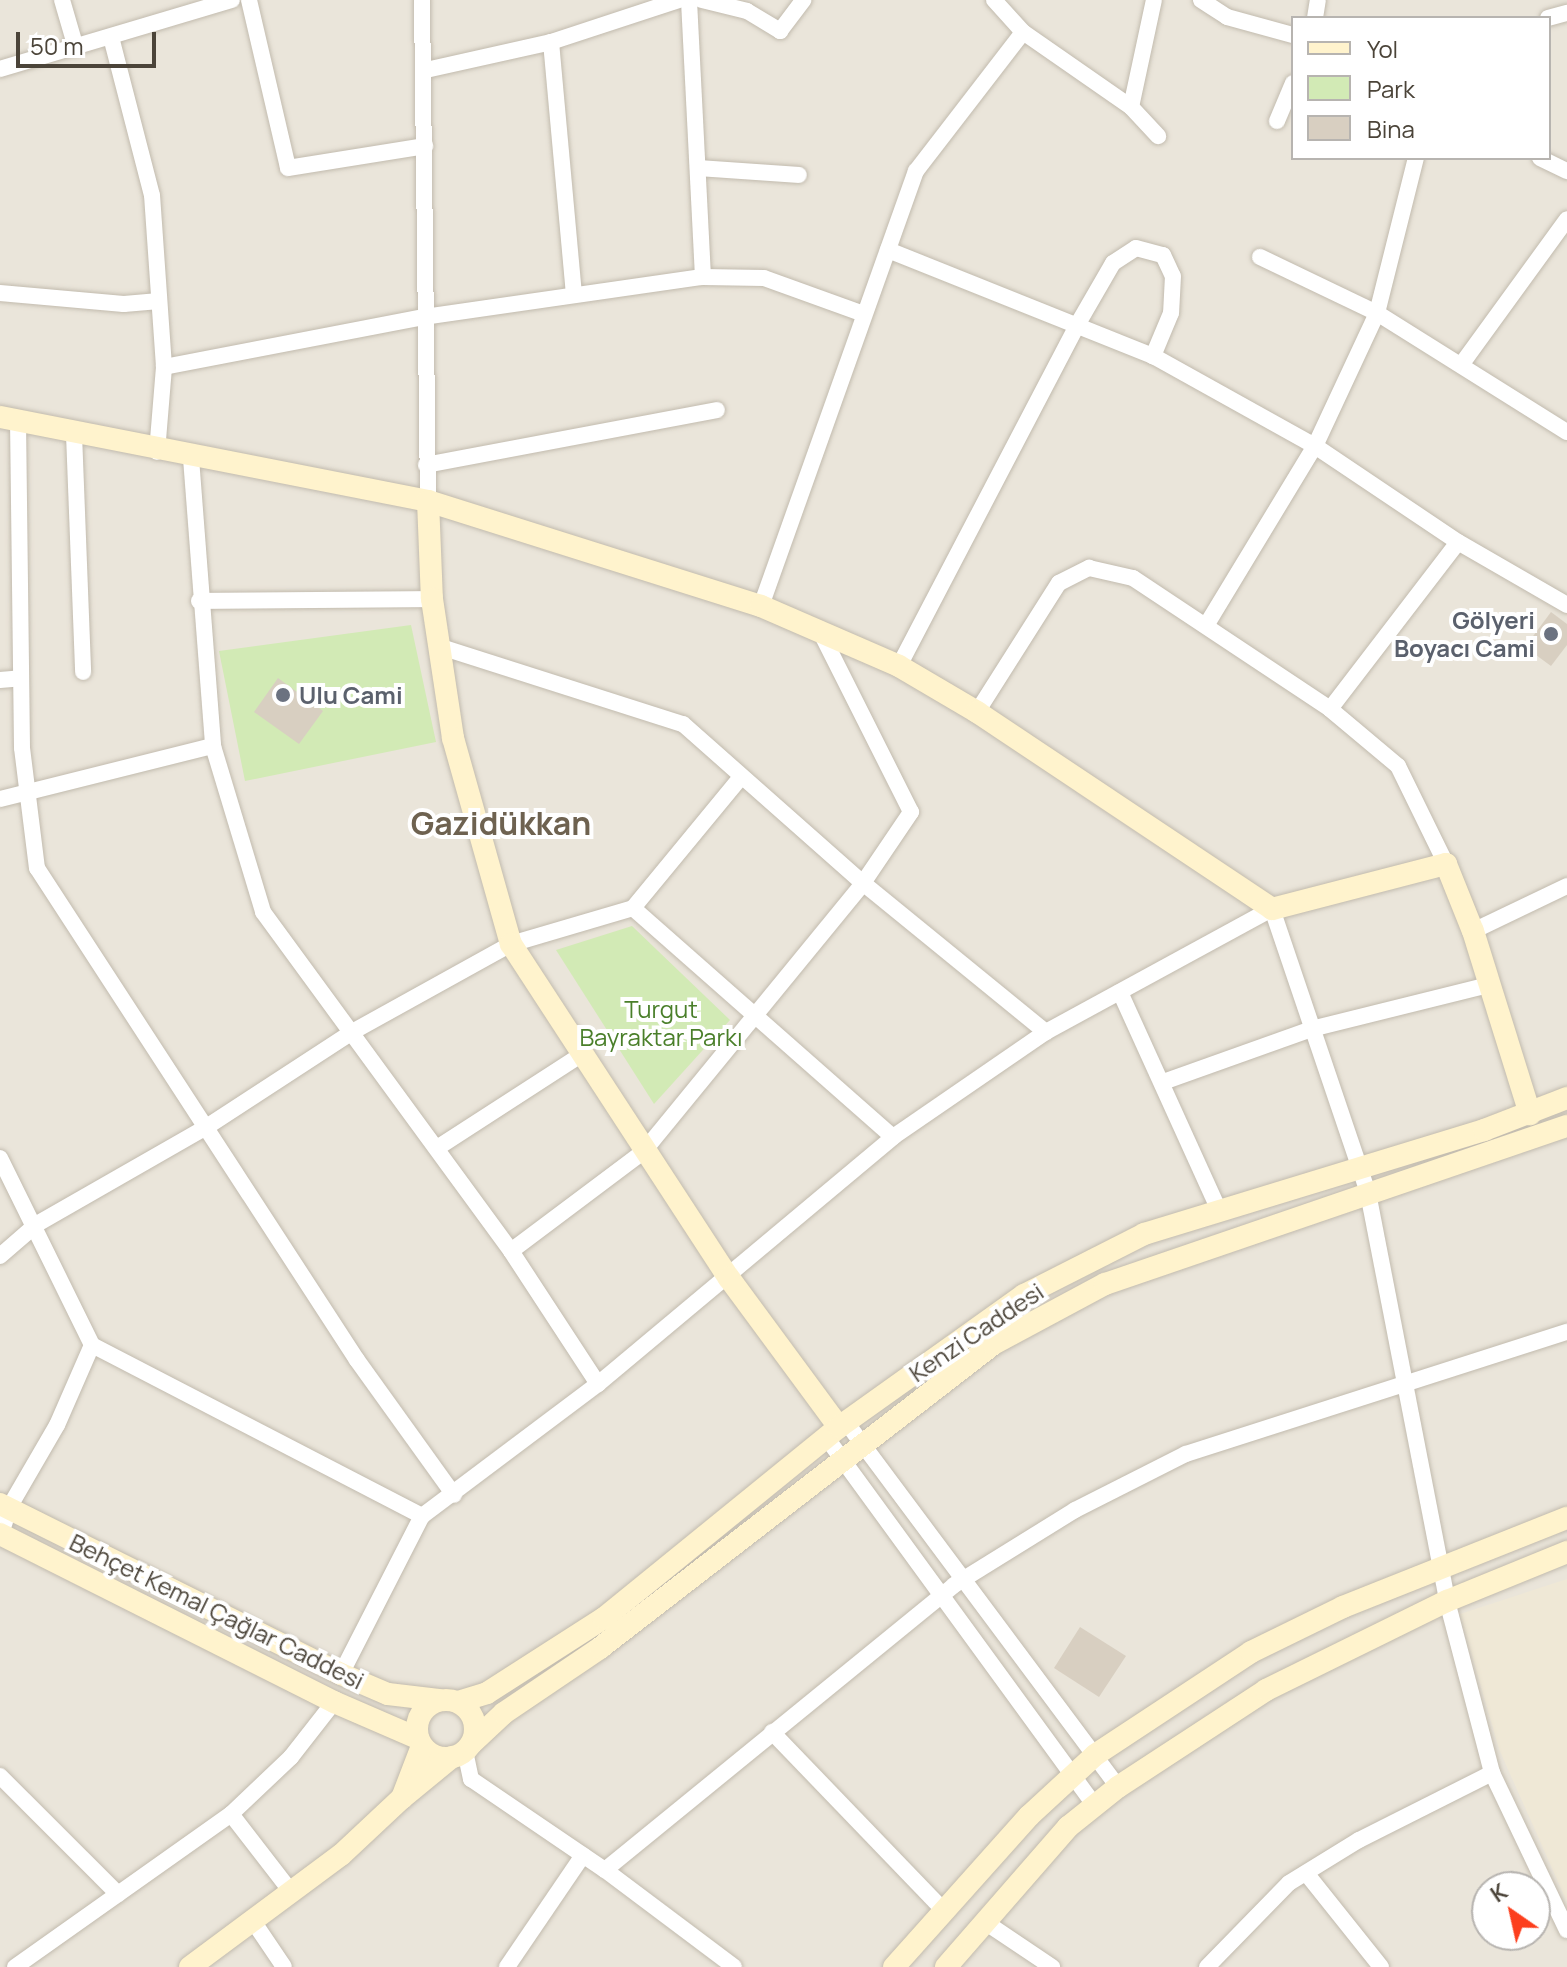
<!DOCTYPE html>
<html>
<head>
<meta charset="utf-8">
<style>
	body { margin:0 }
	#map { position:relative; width:1567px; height:1967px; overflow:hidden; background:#f6f3ec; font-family:Manrope,sans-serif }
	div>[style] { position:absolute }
	.residential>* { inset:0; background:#eae5da }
	.education>* { inset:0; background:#efe8d6 }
	.green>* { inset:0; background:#d2eab5 }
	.building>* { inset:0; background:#d8cfc1 }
	.roads { filter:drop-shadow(0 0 2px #c2bbae) drop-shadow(0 0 2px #c2bbae) }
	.street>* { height:16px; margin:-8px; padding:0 8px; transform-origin:8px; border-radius:8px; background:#fff }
	.secondary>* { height:22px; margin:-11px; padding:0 11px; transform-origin:11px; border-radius:11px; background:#fff3cd }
	.secondary>.ring { margin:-11px; padding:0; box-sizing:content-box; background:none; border:22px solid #fff3cd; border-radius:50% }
	.dots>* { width:22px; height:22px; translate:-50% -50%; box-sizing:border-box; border:4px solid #fff; border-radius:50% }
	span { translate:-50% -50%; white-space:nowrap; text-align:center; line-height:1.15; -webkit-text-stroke:8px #fff; paint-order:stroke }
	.worship-label { font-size:24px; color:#5b616d; font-weight:700 }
	.right { translate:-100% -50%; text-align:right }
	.left { translate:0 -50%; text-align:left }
	.park-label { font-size:24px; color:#4a7f2a }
	.street-label { font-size:24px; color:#4b4439 }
	.district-label { font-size:32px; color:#6e6250; font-weight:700 }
	.legend { position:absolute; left:1291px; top:16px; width:260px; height:144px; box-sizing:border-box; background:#fff; border:2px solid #b7b4b0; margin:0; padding:10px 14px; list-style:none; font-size:24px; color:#4b4439 }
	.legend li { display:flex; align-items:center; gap:16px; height:40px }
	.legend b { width:40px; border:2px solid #b7b4b0 }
	.north { position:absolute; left:1471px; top:1871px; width:80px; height:80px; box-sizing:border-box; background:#fff; border:2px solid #b7b4b0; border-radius:50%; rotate:326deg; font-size:22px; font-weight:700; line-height:32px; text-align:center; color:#4b4439 }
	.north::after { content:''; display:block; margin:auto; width:28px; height:36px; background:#fc3f1d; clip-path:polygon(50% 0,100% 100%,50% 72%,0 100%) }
	.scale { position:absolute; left:16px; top:32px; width:140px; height:36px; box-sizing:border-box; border:4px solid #4b4439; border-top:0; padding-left:10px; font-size:24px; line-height:28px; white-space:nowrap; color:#4b4439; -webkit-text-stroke:6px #fff; paint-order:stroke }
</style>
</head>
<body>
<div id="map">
	<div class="residential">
		<div style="clip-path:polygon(evenodd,0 0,1567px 0,1567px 1967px,0 1967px,0 0,1293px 18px,1549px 18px,1549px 158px,1293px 158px,1293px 18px,0 0,1487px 1887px,1535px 1887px,1535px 1935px,1487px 1935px,1487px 1887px)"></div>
	</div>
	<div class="education">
		<div style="clip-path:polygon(1567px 1579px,1567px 1902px,1499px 1749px,1460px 1614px)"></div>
	</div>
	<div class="green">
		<div style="clip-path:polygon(411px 625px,436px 742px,245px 781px,219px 651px)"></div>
		<div style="clip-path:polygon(632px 926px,730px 1020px,654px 1104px,556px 950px)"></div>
	</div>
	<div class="building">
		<div style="clip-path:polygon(1551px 612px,1567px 624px,1567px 645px,1551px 666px,1525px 647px)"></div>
		<div style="clip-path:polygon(278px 678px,323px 711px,299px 744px,254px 712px)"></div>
		<div style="clip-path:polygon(1080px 1627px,1126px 1656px,1099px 1697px,1054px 1668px)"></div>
	</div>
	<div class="roads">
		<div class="street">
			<div style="left:62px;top:0;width:50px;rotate:73.7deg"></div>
			<div style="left:249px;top:0;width:172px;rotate:76.9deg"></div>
			<div style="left:288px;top:168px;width:139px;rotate:-9.1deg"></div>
			<div style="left:422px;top:0;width:501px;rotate:89.31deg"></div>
			<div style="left:702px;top:0;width:46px;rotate:13.7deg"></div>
			<div style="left:747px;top:11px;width:39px;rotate:31deg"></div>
			<div style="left:780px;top:31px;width:39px;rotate:-53deg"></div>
			<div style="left:994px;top:0;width:43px;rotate:47.8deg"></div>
			<div style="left:1023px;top:32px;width:131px;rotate:34.8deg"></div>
			<div style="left:1131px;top:107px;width:40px;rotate:47deg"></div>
			<div style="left:1201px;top:0;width:31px;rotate:33deg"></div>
			<div style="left:1227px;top:17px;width:68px;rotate:15.3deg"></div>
			<div style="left:1315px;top:18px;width:18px;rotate:-81deg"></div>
			<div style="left:1548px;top:18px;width:20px;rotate:-15deg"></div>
			<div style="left:111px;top:37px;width:163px;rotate:75.5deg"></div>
			<div style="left:152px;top:195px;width:172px;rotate:86deg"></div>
			<div style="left:164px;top:367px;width:85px;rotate:94.7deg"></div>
			<div style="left:551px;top:42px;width:253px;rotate:84.8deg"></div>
			<div style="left:0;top:69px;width:242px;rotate:-16.6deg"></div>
			<div style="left:426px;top:70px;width:128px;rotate:-12.6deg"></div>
			<div style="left:551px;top:42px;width:135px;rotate:-18.2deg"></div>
			<div style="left:1131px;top:107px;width:109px;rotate:-77.9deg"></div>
			<div style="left:1277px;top:121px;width:41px;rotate:-67.2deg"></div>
			<div style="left:1540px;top:158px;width:30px;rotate:26deg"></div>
			<div style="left:699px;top:168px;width:100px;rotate:4deg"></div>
			<div style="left:888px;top:250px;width:285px;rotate:21.8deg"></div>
			<div style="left:1153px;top:356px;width:185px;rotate:29.1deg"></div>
			<div style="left:1315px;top:446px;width:172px;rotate:33.9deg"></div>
			<div style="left:1458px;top:542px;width:126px;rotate:30deg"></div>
			<div style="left:1260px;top:257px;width:130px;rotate:25.6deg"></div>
			<div style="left:1377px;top:313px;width:224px;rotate:32.1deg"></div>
			<div style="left:703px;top:277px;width:61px;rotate:0.9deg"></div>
			<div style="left:764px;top:278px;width:106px;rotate:19.8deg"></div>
			<div style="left:0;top:293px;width:124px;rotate:5.1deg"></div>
			<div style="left:124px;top:304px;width:35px;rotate:-5deg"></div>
			<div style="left:1461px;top:365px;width:180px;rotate:-54deg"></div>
			<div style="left:164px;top:367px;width:265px;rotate:-10.9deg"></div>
			<div style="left:424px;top:317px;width:282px;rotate:-8.2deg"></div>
			<div style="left:703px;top:277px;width:277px;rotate:-92.9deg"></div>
			<div style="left:18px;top:420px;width:328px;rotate:89.3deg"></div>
			<div style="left:22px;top:748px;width:121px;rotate:82.9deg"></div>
			<div style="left:37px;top:868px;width:587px;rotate:56.96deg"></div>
			<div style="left:357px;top:1360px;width:166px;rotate:54.3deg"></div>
			<div style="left:74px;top:434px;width:238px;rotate:87.8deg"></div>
			<div style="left:191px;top:458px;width:289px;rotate:85.6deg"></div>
			<div style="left:213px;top:746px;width:173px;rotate:73.2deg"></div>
			<div style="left:263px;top:912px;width:420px;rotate:53.8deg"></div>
			<div style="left:511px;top:1251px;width:159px;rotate:56.8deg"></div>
			<div style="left:426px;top:465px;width:296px;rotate:-10.7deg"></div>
			<div style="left:199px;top:601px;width:233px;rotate:-0.5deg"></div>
			<div style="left:761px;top:606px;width:462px;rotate:-70.4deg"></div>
			<div style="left:916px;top:171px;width:175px;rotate:-52.4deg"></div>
			<div style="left:1207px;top:624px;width:208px;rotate:-58.8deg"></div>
			<div style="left:1315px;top:446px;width:147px;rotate:-65deg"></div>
			<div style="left:1377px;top:313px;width:160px;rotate:-75.9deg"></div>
			<div style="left:438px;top:646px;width:257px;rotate:17.7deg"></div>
			<div style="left:683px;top:724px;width:240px;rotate:41.5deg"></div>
			<div style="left:863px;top:883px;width:236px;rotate:39.2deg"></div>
			<div style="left:899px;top:666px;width:382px;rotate:-62.4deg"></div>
			<div style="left:1076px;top:327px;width:74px;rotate:-60deg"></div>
			<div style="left:1113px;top:263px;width:27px;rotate:-33deg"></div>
			<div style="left:1136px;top:248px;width:28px;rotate:15deg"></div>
			<div style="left:1163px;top:255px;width:23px;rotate:65deg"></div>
			<div style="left:1173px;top:276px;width:37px;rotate:93deg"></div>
			<div style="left:1171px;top:313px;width:47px;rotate:112.7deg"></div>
			<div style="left:0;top:680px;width:21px;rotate:-5deg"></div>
			<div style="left:1330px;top:709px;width:210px;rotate:-52.5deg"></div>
			<div style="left:977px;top:712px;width:153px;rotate:-57.6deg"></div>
			<div style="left:1059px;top:583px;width:34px;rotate:-27deg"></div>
			<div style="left:1089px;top:568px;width:45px;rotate:12.8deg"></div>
			<div style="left:1133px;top:578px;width:237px;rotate:33.6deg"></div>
			<div style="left:1330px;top:709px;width:89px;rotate:40deg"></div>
			<div style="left:1398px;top:766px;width:109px;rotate:63.9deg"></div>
			<div style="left:0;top:799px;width:219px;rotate:-14deg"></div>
			<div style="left:633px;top:908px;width:168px;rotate:-50.5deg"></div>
			<div style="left:1473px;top:931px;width:104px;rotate:-25.6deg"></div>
			<div style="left:1120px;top:992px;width:239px;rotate:65.6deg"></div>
			<div style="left:1163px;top:1082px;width:161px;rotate:-19.6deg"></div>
			<div style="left:1315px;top:1028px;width:179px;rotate:-13.9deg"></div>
			<div style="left:437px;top:1148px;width:171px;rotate:-32.9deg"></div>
			<div style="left:0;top:1158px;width:208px;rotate:63.8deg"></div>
			<div style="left:92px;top:1345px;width:87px;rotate:113.6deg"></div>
			<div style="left:57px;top:1425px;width:94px;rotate:120.1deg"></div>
			<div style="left:10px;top:1506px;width:32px;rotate:108deg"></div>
			<div style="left:511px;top:1251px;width:166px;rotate:-36.9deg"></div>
			<div style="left:644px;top:1151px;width:346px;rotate:-50.7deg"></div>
			<div style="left:863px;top:883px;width:86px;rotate:-55.9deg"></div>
			<div style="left:911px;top:812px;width:200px;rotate:-116.7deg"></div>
			<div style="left:0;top:1256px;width:49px;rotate:-40.9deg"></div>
			<div style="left:37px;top:1224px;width:197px;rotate:-29.8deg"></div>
			<div style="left:208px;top:1126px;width:174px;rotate:-33.1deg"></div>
			<div style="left:354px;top:1031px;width:179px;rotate:-29deg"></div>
			<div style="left:511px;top:944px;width:127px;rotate:-16.4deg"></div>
			<div style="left:633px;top:908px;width:346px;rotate:41.4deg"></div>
			<div style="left:92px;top:1345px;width:372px;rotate:27.4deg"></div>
			<div style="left:846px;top:1422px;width:455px;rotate:53.3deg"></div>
			<div style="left:826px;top:1437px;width:457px;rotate:53.9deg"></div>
			<div style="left:341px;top:1674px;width:178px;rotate:-62.9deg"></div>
			<div style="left:422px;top:1516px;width:220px;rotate:-36.9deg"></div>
			<div style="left:598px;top:1384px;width:385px;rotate:-39.9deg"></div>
			<div style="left:893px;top:1137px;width:186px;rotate:-34.5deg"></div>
			<div style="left:1046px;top:1032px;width:257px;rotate:-28.6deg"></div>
			<div style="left:1272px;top:909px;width:300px;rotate:71.3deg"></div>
			<div style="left:1368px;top:1193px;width:416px;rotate:79deg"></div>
			<div style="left:1447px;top:1601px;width:178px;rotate:75.3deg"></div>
			<div style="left:1492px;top:1773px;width:174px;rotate:64.5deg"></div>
			<div style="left:772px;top:1732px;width:247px;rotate:46.1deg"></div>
			<div style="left:465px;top:1751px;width:29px;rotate:78deg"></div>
			<div style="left:471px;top:1779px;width:162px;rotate:34.2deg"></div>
			<div style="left:605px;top:1870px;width:161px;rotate:36.9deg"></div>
			<div style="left:0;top:1776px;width:167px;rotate:45deg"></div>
			<div style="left:231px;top:1814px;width:100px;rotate:52.3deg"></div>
			<div style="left:605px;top:1870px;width:451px;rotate:-39.2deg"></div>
			<div style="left:954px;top:1585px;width:142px;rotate:-31.8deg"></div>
			<div style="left:1075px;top:1510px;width:124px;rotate:-26.8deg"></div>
			<div style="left:1186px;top:1454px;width:400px;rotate:-17.8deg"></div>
			<div style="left:1306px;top:1873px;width:120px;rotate:51.4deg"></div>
			<div style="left:253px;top:1921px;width:55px;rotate:56deg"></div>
			<div style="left:985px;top:1922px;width:81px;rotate:33.9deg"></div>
			<div style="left:15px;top:1967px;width:265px;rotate:-35.3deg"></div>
			<div style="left:231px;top:1814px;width:83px;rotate:-43.5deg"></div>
			<div style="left:291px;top:1757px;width:70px;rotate:-52deg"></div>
			<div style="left:507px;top:1967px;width:135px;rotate:-55.8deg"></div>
			<div style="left:1207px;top:1967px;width:117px;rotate:-45.7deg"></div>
			<div style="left:1289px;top:1883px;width:82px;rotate:-31.6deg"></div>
			<div style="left:1359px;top:1840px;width:149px;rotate:-26.7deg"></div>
		</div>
		<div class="secondary">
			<div style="left:0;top:417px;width:436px;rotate:11.1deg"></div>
			<div style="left:428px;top:501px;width:349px;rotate:17.5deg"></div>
			<div style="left:761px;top:606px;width:150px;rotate:23.5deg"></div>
			<div style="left:899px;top:666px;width:91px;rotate:30.5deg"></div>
			<div style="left:977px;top:712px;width:355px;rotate:33.7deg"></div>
			<div style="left:1272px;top:909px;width:180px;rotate:-14.5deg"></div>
			<div style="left:1446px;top:864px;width:72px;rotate:68.1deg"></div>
			<div style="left:1473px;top:931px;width:192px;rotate:72.7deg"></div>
			<div style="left:428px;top:501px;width:98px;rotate:87.7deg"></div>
			<div style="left:432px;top:599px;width:141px;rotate:81.4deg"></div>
			<div style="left:453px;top:738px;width:214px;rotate:74.3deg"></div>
			<div style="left:511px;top:944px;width:399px;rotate:56.9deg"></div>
			<div style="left:729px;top:1278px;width:185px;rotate:53.6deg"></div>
			<div style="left:0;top:1504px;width:381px;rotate:26.5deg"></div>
			<div style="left:341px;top:1674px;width:51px;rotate:23.1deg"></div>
			<div style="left:388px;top:1694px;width:51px;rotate:6.7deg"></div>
			<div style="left:0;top:1534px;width:374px;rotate:26.7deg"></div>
			<div style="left:334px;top:1702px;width:90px;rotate:23.4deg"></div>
			<div class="ring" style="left:417px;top:1700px;width:36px;height:36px"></div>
			<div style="left:458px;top:1702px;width:30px;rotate:-17deg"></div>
			<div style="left:487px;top:1693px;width:139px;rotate:-32.7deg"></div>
			<div style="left:604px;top:1618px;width:303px;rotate:-39.1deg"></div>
			<div style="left:839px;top:1427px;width:227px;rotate:-35.5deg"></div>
			<div style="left:1024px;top:1295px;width:135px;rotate:-26.9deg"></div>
			<div style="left:1144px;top:1234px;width:356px;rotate:-17deg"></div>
			<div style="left:1484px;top:1130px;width:89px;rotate:-21.1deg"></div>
			<div style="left:472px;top:1743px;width:44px;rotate:-43.2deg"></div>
			<div style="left:504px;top:1713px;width:116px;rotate:-34.1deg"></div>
			<div style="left:600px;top:1648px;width:497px;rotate:-37.7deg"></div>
			<div style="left:993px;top:1344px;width:127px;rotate:-28.2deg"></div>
			<div style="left:1105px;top:1284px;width:488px;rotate:-18.9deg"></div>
			<div style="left:422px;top:1746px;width:56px;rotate:111deg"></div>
			<div style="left:402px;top:1798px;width:65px;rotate:-39.4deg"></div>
			<div style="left:190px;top:1967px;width:188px;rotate:-36.6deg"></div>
			<div style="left:341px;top:1855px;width:83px;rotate:-43.1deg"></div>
			<div style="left:894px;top:1967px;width:203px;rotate:-48.2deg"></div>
			<div style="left:1029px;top:1816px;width:90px;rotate:-42.7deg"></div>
			<div style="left:1095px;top:1755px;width:187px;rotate:-33.4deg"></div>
			<div style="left:1251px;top:1652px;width:102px;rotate:-26.1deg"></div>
			<div style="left:1343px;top:1607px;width:241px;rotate:-21.7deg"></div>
			<div style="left:946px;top:1967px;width:186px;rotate:-48.9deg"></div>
			<div style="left:1068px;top:1827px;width:64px;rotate:-38.7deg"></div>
			<div style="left:1118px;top:1787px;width:177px;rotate:-33.2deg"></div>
			<div style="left:1266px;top:1690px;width:202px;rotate:-26.2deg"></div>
			<div style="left:1447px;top:1601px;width:130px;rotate:-22.2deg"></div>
		</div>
	</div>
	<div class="dots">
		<div style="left:1551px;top:634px;background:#6b7280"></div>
		<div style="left:283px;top:695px;background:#6b7280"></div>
	</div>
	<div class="worship-label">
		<span class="right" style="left:1535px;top:634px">Gölyeri<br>Boyacı Cami</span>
		<span class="left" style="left:299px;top:695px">Ulu Cami</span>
	</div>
	<div class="park-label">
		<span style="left:661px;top:1023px">Turgut<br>Bayraktar Parkı</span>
	</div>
	<div class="street-label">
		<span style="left:976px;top:1332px;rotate:-34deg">Kenzi Caddesi</span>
		<span style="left:217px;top:1611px;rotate:26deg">Behçet Kemal Çağlar Caddesi</span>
	</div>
	<div class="district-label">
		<span style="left:501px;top:823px">Gazidükkan</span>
	</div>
	<ul class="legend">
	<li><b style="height:10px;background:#fff3cd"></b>Yol</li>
	<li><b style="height:22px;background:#d2eab5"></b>Park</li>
	<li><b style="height:22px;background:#d8cfc1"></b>Bina</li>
	</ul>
	<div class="north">K</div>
	<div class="scale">50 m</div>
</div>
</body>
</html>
